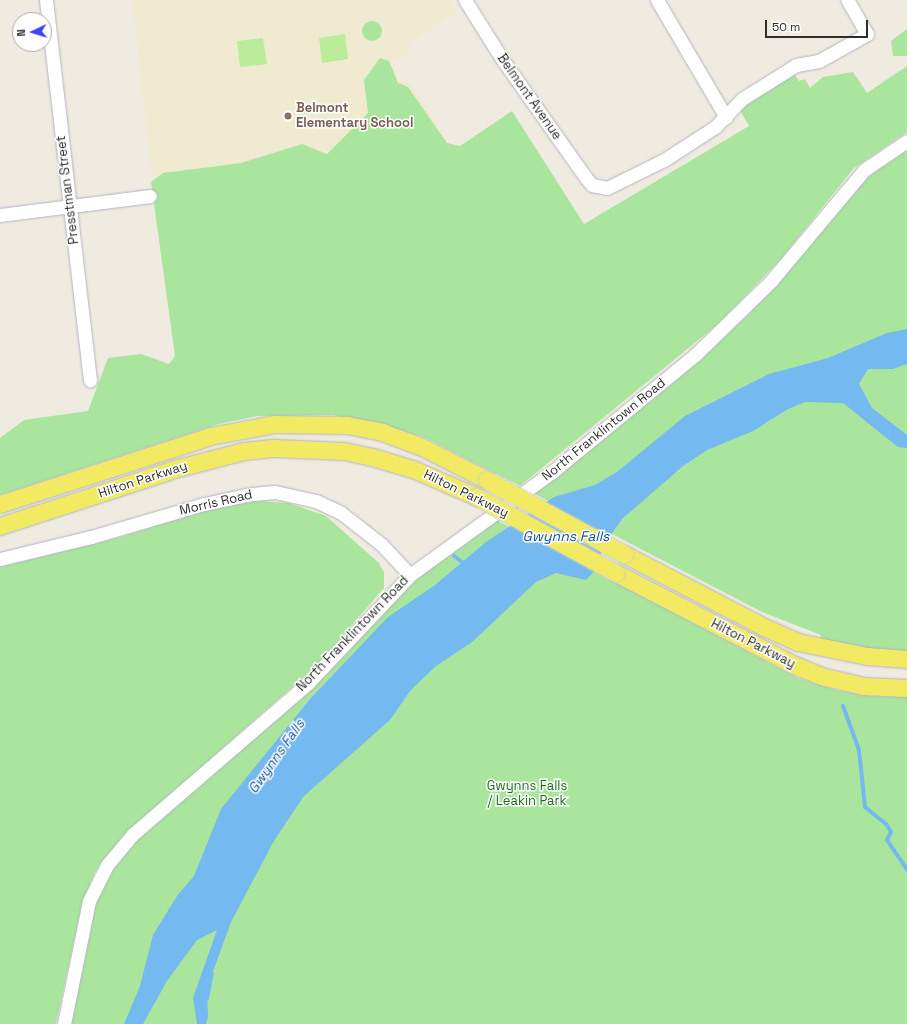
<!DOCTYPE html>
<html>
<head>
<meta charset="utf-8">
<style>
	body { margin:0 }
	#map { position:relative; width:907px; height:1024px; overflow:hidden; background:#efebe0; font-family:"Space Grotesk",sans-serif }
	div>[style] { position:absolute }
	.education>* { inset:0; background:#f0ebd0 }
	.green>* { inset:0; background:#a9e59d }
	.round { border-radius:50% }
	.pitch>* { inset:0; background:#baec99 }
	.water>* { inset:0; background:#74b9f0 }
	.stream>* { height:4px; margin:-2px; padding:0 2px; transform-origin:2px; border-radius:2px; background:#74b9f0 }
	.roads { filter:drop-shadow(0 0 1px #b4b4c1) drop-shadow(0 0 1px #b4b4c1) }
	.minor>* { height:13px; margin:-6.5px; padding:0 6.5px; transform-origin:6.5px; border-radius:6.5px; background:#fff }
	.major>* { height:17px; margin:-8.5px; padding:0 8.5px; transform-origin:8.5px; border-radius:8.5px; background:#f2ea62 }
	.bridges { filter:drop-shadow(0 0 1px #cdcdcd) drop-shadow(0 0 1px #cdcdcd) }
	.major-bridge>* { height:17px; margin:-8.5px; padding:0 8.5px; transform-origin:8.5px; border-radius:8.5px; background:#f2ea62 }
	.dots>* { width:11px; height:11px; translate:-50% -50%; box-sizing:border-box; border:2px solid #fff; border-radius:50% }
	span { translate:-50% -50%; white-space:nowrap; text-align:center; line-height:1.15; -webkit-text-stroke:3px #fff; paint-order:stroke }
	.street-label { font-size:13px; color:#2e2e2e }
	.education-label { font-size:13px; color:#785e54; font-weight:700 }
	.left { translate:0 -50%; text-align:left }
	.park-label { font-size:13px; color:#1d6d1b }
	.water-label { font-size:14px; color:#0d54a2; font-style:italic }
	.north { position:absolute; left:12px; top:12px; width:40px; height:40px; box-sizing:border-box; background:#fff; border:1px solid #ababab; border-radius:50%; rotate:266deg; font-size:11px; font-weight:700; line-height:16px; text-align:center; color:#2e2e2e }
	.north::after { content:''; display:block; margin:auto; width:14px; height:18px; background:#4142fb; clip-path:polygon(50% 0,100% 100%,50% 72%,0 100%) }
	.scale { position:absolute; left:765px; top:20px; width:103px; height:18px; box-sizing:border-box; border:2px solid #2e2e2e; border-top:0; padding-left:5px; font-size:12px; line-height:14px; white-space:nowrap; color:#2e2e2e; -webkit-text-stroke:3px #fff; paint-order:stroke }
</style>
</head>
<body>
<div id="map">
	<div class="education">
		<div style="clip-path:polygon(132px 0,449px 0,456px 11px,411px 41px,405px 59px,392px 59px,398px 79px,409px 82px,454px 149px,247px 173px,152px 177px)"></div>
	</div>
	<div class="green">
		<div class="round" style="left:362px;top:21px;width:20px;height:20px"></div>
		<div style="clip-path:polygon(907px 29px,907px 56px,893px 56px,891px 41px)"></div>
		<div style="clip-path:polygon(380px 58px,389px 61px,398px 83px,408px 87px,447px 143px,460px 146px,512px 111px,584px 224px,749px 126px,735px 102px,791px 69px,799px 81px,805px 79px,810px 88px,823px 77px,853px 72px,867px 93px,907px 66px,907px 132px,854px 168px,781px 259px,719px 323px,520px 486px,428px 439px,398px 429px,333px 415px,257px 416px,219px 424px,0 495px,0 438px,24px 420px,88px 411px,108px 358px,141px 354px,169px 364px,175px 356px,151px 182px,163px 173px,241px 163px,302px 144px,327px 154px,368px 113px,364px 80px)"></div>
		<div style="clip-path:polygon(907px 150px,907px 652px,862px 649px,819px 641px,821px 635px,762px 612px,533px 493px,683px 375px,749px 314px,866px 178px)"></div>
		<div style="clip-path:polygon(259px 501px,289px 503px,326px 516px,379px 563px,384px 572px,384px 588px,316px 666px,124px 835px,95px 872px,82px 904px,56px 1024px,0 1024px,0 567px,117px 538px,220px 506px)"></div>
		<div style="clip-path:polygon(496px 520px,798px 678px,836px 690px,869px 696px,907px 697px,907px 1024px,67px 1024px,90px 912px,106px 876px,136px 837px,293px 703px,419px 577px)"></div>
	</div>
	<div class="pitch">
		<div style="clip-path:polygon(345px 34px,348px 59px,322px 63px,319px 38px)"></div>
		<div style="clip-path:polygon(263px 38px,267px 64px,240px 67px,237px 41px)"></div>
	</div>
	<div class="water">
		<div style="clip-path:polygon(907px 329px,907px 364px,893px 369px,868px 369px,859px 384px,872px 408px,907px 435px,907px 448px,898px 447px,843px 403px,805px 402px,788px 409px,753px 431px,707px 450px,683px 466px,622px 519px,604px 545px,595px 570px,586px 580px,556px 573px,536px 582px,472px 642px,436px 666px,410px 691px,390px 720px,304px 796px,275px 839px,231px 922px,207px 988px,208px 1017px,206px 1024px,197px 1024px,193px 998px,217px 930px,197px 940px,167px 981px,143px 1024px,124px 1024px,140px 986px,153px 935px,177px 896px,194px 876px,221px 809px,310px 699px,388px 617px,435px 585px,486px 542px,554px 497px,595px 485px,617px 472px,685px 416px,769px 374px,828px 358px,887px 333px)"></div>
	</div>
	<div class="stream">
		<div style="left:454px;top:556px;width:15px;rotate:37deg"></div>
		<div style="left:843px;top:706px;width:47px;rotate:70deg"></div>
		<div style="left:859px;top:750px;width:57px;rotate:84deg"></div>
		<div style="left:865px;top:807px;width:27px;rotate:39deg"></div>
		<div style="left:886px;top:824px;width:9px;rotate:58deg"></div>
		<div style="left:891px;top:832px;width:9px;rotate:117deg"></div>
		<div style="left:887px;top:840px;width:36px;rotate:56deg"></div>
		<div style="left:207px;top:998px;width:25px;rotate:-79deg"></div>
	</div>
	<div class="roads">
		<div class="minor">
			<div style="left:46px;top:0;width:383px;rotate:83.4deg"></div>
			<div style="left:465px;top:0;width:70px;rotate:57.9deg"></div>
			<div style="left:502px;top:59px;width:146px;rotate:54.8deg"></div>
			<div style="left:586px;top:178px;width:9px;rotate:49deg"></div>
			<div style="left:592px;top:185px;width:15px;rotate:11deg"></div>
			<div style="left:607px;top:188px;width:64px;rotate:-26.2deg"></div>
			<div style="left:664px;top:160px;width:61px;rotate:-32.9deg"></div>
			<div style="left:715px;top:127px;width:39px;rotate:-46deg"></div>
			<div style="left:742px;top:99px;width:64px;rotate:-32.2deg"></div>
			<div style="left:796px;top:65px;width:23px;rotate:-10deg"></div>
			<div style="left:819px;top:61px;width:55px;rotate:-29.4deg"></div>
			<div style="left:867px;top:34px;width:39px;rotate:-120deg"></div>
			<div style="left:657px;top:0;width:136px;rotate:59.5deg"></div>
			<div style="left:0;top:215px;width:151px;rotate:-7.2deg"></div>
			<div style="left:0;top:559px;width:94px;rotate:-13.6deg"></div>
			<div style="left:91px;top:537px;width:118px;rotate:-16.3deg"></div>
			<div style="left:204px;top:504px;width:49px;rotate:-11.8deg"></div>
			<div style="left:252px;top:494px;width:23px;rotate:-5deg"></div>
			<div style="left:275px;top:492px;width:42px;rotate:12.4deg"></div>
			<div style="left:316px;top:501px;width:26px;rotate:25deg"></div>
			<div style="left:340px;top:512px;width:52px;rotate:38deg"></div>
			<div style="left:381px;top:544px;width:42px;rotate:46.9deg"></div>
			<div style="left:64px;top:1024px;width:126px;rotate:-78.5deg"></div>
			<div style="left:89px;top:901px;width:40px;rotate:-63.4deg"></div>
			<div style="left:107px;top:865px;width:39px;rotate:-50deg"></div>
			<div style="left:132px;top:835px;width:233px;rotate:-40.8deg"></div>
			<div style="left:308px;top:683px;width:149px;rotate:-46.6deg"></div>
			<div style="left:410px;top:575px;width:175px;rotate:-36deg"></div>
			<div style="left:552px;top:472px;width:186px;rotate:-39.3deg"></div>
			<div style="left:696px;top:354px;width:105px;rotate:-44.2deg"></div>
			<div style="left:771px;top:281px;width:145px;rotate:-50deg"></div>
			<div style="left:864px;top:170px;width:52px;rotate:-34deg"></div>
		</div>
		<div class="major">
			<div style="left:0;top:504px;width:221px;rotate:-17.9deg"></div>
			<div style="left:210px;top:436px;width:65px;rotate:-10.6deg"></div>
			<div style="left:274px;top:424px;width:73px;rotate:0.8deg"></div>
			<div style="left:347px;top:425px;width:36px;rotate:11deg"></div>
			<div style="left:382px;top:432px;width:43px;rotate:20.6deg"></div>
			<div style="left:422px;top:447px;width:73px;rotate:26.9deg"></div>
			<div style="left:0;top:526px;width:183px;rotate:-18.1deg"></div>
			<div style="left:174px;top:469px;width:72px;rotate:-14.4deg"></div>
			<div style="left:244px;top:451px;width:31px;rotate:-6deg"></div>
			<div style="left:275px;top:448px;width:69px;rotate:2.5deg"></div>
			<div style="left:344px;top:451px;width:33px;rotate:12deg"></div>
			<div style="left:376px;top:458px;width:39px;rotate:17deg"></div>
			<div style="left:413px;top:469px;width:70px;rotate:23.6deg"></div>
			<div style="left:624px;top:554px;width:158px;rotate:27.5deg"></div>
			<div style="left:764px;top:627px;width:37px;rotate:24deg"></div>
			<div style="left:798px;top:642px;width:70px;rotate:11.5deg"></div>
			<div style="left:867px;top:656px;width:40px;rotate:4.3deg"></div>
			<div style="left:616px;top:573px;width:198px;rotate:27.3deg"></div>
			<div style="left:792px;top:664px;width:35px;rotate:22deg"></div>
			<div style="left:825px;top:677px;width:40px;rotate:13deg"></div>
			<div style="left:864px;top:686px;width:43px;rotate:2.7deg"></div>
		</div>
	</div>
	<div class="bridges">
		<div class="major-bridge">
			<div style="left:487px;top:480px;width:156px;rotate:28.4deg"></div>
			<div style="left:477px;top:497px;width:158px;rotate:28.7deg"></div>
		</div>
	</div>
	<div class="dots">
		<div style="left:288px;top:116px;background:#8d6e63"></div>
	</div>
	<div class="street-label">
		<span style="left:529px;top:97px;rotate:55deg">Belmont Avenue</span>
		<span style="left:68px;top:190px;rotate:-97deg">Presstman Street</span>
		<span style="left:604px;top:430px;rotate:-39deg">North Franklintown Road</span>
		<span style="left:143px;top:480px;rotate:-18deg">Hilton Parkway</span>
		<span style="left:466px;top:494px;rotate:26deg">Hilton Parkway</span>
		<span style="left:216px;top:503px;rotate:-13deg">Morris Road</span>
		<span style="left:353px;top:634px;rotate:-46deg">North Franklintown Road</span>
		<span style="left:753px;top:644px;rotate:27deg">Hilton Parkway</span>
	</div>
	<div class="education-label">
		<span class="left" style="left:296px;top:116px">Belmont<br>Elementary School</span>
	</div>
	<div class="park-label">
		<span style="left:527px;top:794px">Gwynns Falls<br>/ Leakin Park</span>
	</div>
	<div class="water-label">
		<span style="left:566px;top:536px">Gwynns Falls</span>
		<span style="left:276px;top:756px;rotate:-55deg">Gwynns Falls</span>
	</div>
	<div class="north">N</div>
	<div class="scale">50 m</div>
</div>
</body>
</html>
